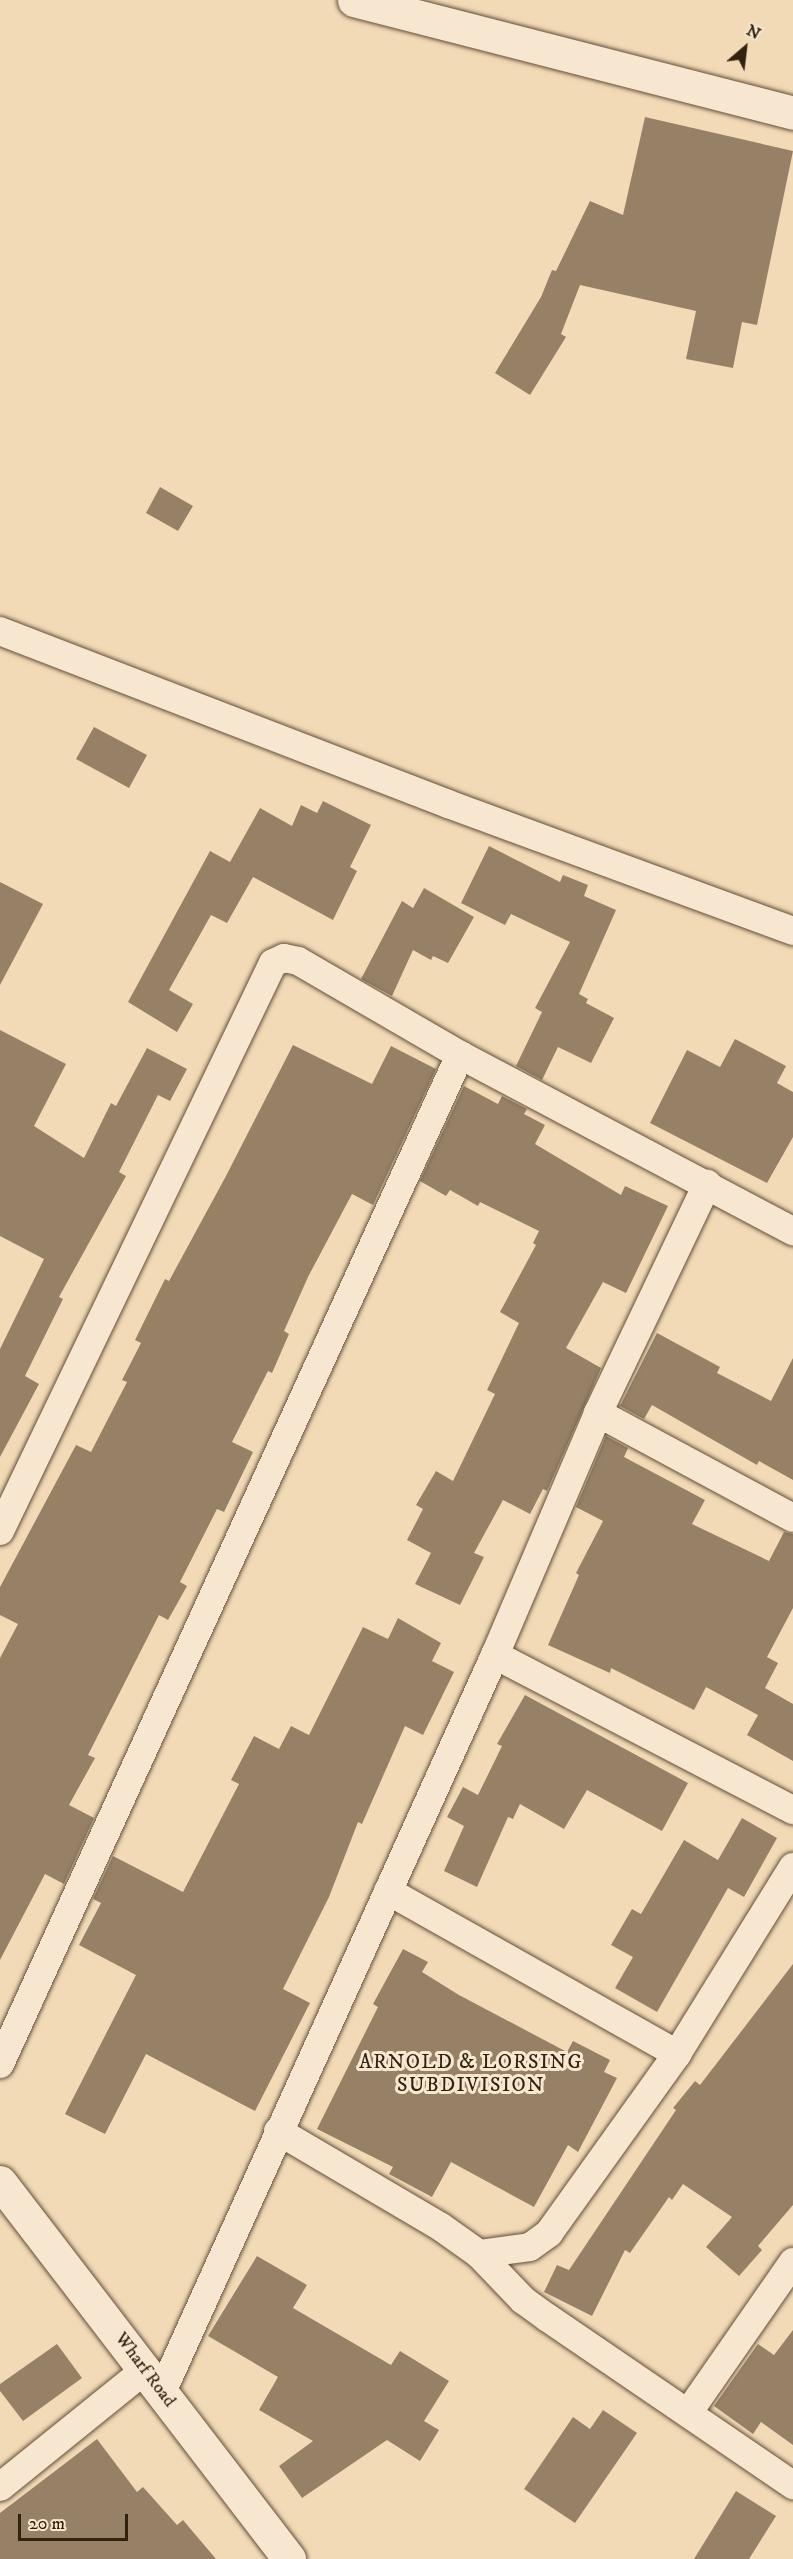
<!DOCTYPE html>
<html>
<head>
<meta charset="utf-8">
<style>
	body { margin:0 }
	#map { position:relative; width:793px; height:2559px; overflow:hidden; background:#f3dab7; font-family:"IM FELL DW Pica",serif }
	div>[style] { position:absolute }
	.building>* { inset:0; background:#978166 }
	.roads { filter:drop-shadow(0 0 2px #634f39) drop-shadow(0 0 2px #634f39) }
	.minor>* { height:28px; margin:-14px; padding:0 14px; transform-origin:14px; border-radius:14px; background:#f7e7d0 }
	.tertiary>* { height:33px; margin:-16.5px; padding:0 16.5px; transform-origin:16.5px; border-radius:16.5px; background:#f7e7d0 }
	.secondary>* { height:33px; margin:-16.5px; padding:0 16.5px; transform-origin:16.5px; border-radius:16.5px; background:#f7e7d0 }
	span { translate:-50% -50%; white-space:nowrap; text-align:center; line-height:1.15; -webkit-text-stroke:6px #f7e7d0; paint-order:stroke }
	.street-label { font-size:18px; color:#33210f }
	.neighbourhood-label { font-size:20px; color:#33210f; letter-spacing:1.5px }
	.north { position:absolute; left:715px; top:18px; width:60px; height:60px; -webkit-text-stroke:4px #f7e7d0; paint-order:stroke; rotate:28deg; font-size:16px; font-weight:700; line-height:24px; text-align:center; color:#33210f }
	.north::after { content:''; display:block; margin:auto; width:21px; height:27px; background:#33210f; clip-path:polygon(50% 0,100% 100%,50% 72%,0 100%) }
	.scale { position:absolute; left:18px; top:2514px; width:110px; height:27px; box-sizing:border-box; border:3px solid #33210f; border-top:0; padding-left:8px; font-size:18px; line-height:21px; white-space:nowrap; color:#33210f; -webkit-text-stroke:4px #f7e7d0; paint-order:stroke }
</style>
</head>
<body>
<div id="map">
	<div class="building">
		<div style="clip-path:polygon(645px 117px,793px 151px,757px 325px,742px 322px,733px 368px,686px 359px,696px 311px,580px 285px,561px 334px,566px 337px,530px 395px,495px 373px,541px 297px,552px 270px,556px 271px,590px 201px,623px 215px)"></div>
		<div style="clip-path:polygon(160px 487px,193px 506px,178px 531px,146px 513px)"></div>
		<div style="clip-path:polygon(94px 727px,147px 755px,129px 788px,76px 759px)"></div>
		<div style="clip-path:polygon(323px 801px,371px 825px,350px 867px,357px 871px,333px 920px,253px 877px,227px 923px,211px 915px,169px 990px,193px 1004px,177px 1032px,128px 1002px,210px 851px,230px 862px,260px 808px,292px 826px,301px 805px,317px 813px)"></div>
		<div style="clip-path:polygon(489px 846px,560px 882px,563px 875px,588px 885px,584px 896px,616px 910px,579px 994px,588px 999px,586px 1003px,614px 1018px,591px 1063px,558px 1047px,542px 1080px,516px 1066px,542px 1012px,535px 1008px,570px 942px,511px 914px,505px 925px,461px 903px)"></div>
		<div style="clip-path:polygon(0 882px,43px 904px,0 985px)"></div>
		<div style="clip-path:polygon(424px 888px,474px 917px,448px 963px,433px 956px,431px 960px,413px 950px,392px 996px,361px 979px,402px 901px,413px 908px)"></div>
		<div style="clip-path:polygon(0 1030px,66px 1064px,34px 1126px,84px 1158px,111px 1103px,116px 1106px,147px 1048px,187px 1069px,170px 1101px,158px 1095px,119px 1172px,126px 1176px,59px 1297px,63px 1299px,25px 1376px,39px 1384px,0 1457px,0 1349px,44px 1259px,0 1236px)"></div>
		<div style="clip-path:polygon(735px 1039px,786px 1066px,777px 1083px,793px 1092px,793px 1137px,767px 1183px,650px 1123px,687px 1050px,720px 1067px)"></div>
		<div style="clip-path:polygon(293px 1045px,372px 1084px,391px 1046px,436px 1069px,373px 1205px,352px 1194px,308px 1277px,284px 1331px,289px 1334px,272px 1373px,268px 1371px,232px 1442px,253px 1452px,224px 1512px,217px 1509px,180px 1582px,187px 1586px,168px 1620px,159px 1615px,88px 1755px,95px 1758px,69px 1805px,94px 1818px,64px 1884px,45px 1874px,0 1960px,0 1658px,18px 1624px,0 1615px,0 1587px,76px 1445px,91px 1452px,127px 1382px,122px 1380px,141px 1343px,135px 1340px,165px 1279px,169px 1281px,226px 1176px)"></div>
		<div style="clip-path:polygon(464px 1086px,498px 1104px,502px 1096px,527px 1109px,524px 1114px,545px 1125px,535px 1144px,621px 1195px,625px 1186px,668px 1206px,626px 1293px,603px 1282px,566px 1348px,601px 1368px,547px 1491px,543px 1489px,530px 1514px,503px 1500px,474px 1553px,484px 1557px,460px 1605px,415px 1584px,431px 1553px,407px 1540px,423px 1509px,416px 1505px,436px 1471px,453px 1481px,495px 1394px,487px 1390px,519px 1323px,500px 1312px,536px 1245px,533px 1243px,539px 1231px,480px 1202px,478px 1206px,450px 1190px,446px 1196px,420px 1181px)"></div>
		<div style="clip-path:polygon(657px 1333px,720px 1367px,717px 1373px,771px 1401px,793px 1358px,793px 1480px,759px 1461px,757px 1465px,652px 1405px,644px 1419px,620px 1406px)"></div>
		<div style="clip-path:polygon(606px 1436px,628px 1448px,624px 1457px,705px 1500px,692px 1524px,769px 1561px,784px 1532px,793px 1534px,793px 1608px,767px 1657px,778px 1663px,765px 1688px,793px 1704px,793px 1761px,747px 1735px,758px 1715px,706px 1687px,694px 1710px,611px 1668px,610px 1673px,548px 1645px,579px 1575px,576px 1573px,603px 1521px,576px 1507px)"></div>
		<div style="clip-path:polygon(398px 1618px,441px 1643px,432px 1661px,454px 1672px,423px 1735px,405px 1726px,362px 1824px,358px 1822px,329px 1897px,283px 1989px,310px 2003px,255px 2111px,146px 2054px,105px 2134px,65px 2114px,136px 1975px,79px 1945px,101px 1903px,93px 1899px,113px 1856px,183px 1892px,239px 1784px,231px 1780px,254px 1736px,279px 1749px,291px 1726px,309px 1735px,363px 1627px,388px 1639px)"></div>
		<div style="clip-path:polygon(525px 1695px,688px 1783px,662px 1831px,587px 1790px,564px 1829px,520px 1804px,513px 1819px,508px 1817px,477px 1887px,444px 1871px,464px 1826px,447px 1817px,463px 1787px,478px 1795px,502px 1746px,497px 1744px)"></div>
		<div style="clip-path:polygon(742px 1818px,777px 1838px,744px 1897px,728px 1888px,657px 2012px,615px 1988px,633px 1957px,611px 1945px,632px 1909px,641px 1914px,684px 1840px,718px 1860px)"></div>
		<div style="clip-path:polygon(403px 1949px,428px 1962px,422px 1972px,459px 1995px,567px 2052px,573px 2041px,610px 2060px,604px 2072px,617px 2078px,578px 2152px,568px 2145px,534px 2207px,451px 2162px,432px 2197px,389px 2174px,393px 2167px,317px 2129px,378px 2007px,373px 2004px)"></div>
		<div style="clip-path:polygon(793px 1964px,793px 2205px,758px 2246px,762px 2250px,739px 2276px,706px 2247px,732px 2217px,683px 2184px,672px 2200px,669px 2197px,630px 2253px,625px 2250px,592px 2316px,544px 2292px,557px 2265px,569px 2270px,676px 2110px,673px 2108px,695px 2081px,700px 2085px)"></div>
		<div style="clip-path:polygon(257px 2256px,307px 2285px,293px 2308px,391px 2365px,400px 2351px,449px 2381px,424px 2421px,439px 2430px,420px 2461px,387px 2440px,302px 2498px,279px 2466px,313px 2441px,259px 2410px,278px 2377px,208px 2336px)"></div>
		<div style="clip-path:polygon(793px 2330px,793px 2445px,761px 2422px,753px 2434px,714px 2406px,758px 2344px,774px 2355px)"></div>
		<div style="clip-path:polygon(57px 2344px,82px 2378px,23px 2421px,0 2391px,0 2384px)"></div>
		<div style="clip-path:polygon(603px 2410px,637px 2433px,575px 2523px,524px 2489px,573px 2417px,590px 2429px)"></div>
		<div style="clip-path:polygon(97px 2439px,137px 2492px,143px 2487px,177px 2525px,183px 2520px,216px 2559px,0 2559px,0 2513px)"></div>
		<div style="clip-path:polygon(736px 2491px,776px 2516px,749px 2559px,694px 2559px)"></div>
	</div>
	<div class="roads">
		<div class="minor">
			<div style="left:0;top:631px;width:480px;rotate:21.1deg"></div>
			<div style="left:448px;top:804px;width:368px;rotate:20.2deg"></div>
			<div style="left:460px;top:1055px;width:377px;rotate:27.9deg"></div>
			<div style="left:598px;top:1413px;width:221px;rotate:28.3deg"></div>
			<div style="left:0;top:1531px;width:630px;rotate:-64.33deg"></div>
			<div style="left:273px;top:963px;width:12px;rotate:-24deg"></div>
			<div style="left:284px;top:958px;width:14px;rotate:12deg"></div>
			<div style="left:298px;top:961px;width:187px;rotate:30.1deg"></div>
			<div style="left:460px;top:1055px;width:1109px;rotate:114.51deg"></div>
			<div style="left:495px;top:1655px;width:336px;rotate:27.5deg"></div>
			<div style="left:388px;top:1891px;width:332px;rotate:29.4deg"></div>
			<div style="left:278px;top:2131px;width:189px;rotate:30.5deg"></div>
			<div style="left:441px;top:2227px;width:47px;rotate:35.4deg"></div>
			<div style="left:479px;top:2254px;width:64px;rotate:46.3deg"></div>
			<div style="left:523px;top:2300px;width:31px;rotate:36deg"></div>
			<div style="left:548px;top:2318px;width:297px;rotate:34.3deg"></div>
			<div style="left:479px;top:2254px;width:51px;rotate:-7.8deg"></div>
			<div style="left:530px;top:2247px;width:24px;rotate:-36deg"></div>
			<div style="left:549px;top:2233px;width:220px;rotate:-54.4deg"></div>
			<div style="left:677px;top:2054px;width:220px;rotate:-58.2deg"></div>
			<div style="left:162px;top:2392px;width:809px;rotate:-65.69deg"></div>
			<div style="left:495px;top:1655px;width:263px;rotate:-66.9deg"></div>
			<div style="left:598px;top:1413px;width:254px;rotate:-64.5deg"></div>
			<div style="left:688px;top:2413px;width:184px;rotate:-55.2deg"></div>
			<div style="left:0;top:2487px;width:186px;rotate:-38.9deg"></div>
		</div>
		<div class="tertiary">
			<div style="left:354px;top:0;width:453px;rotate:14.4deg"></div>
		</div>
		<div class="secondary">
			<div style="left:0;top:2182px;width:475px;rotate:52.5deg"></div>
		</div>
	</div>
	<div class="street-label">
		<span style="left:145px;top:2370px;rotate:53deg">Wharf Road</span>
	</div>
	<div class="neighbourhood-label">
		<span style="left:471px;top:2074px">ARNOLD &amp; LORSING<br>SUBDIVISION</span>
	</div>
	<div class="north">N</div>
	<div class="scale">20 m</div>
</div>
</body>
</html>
